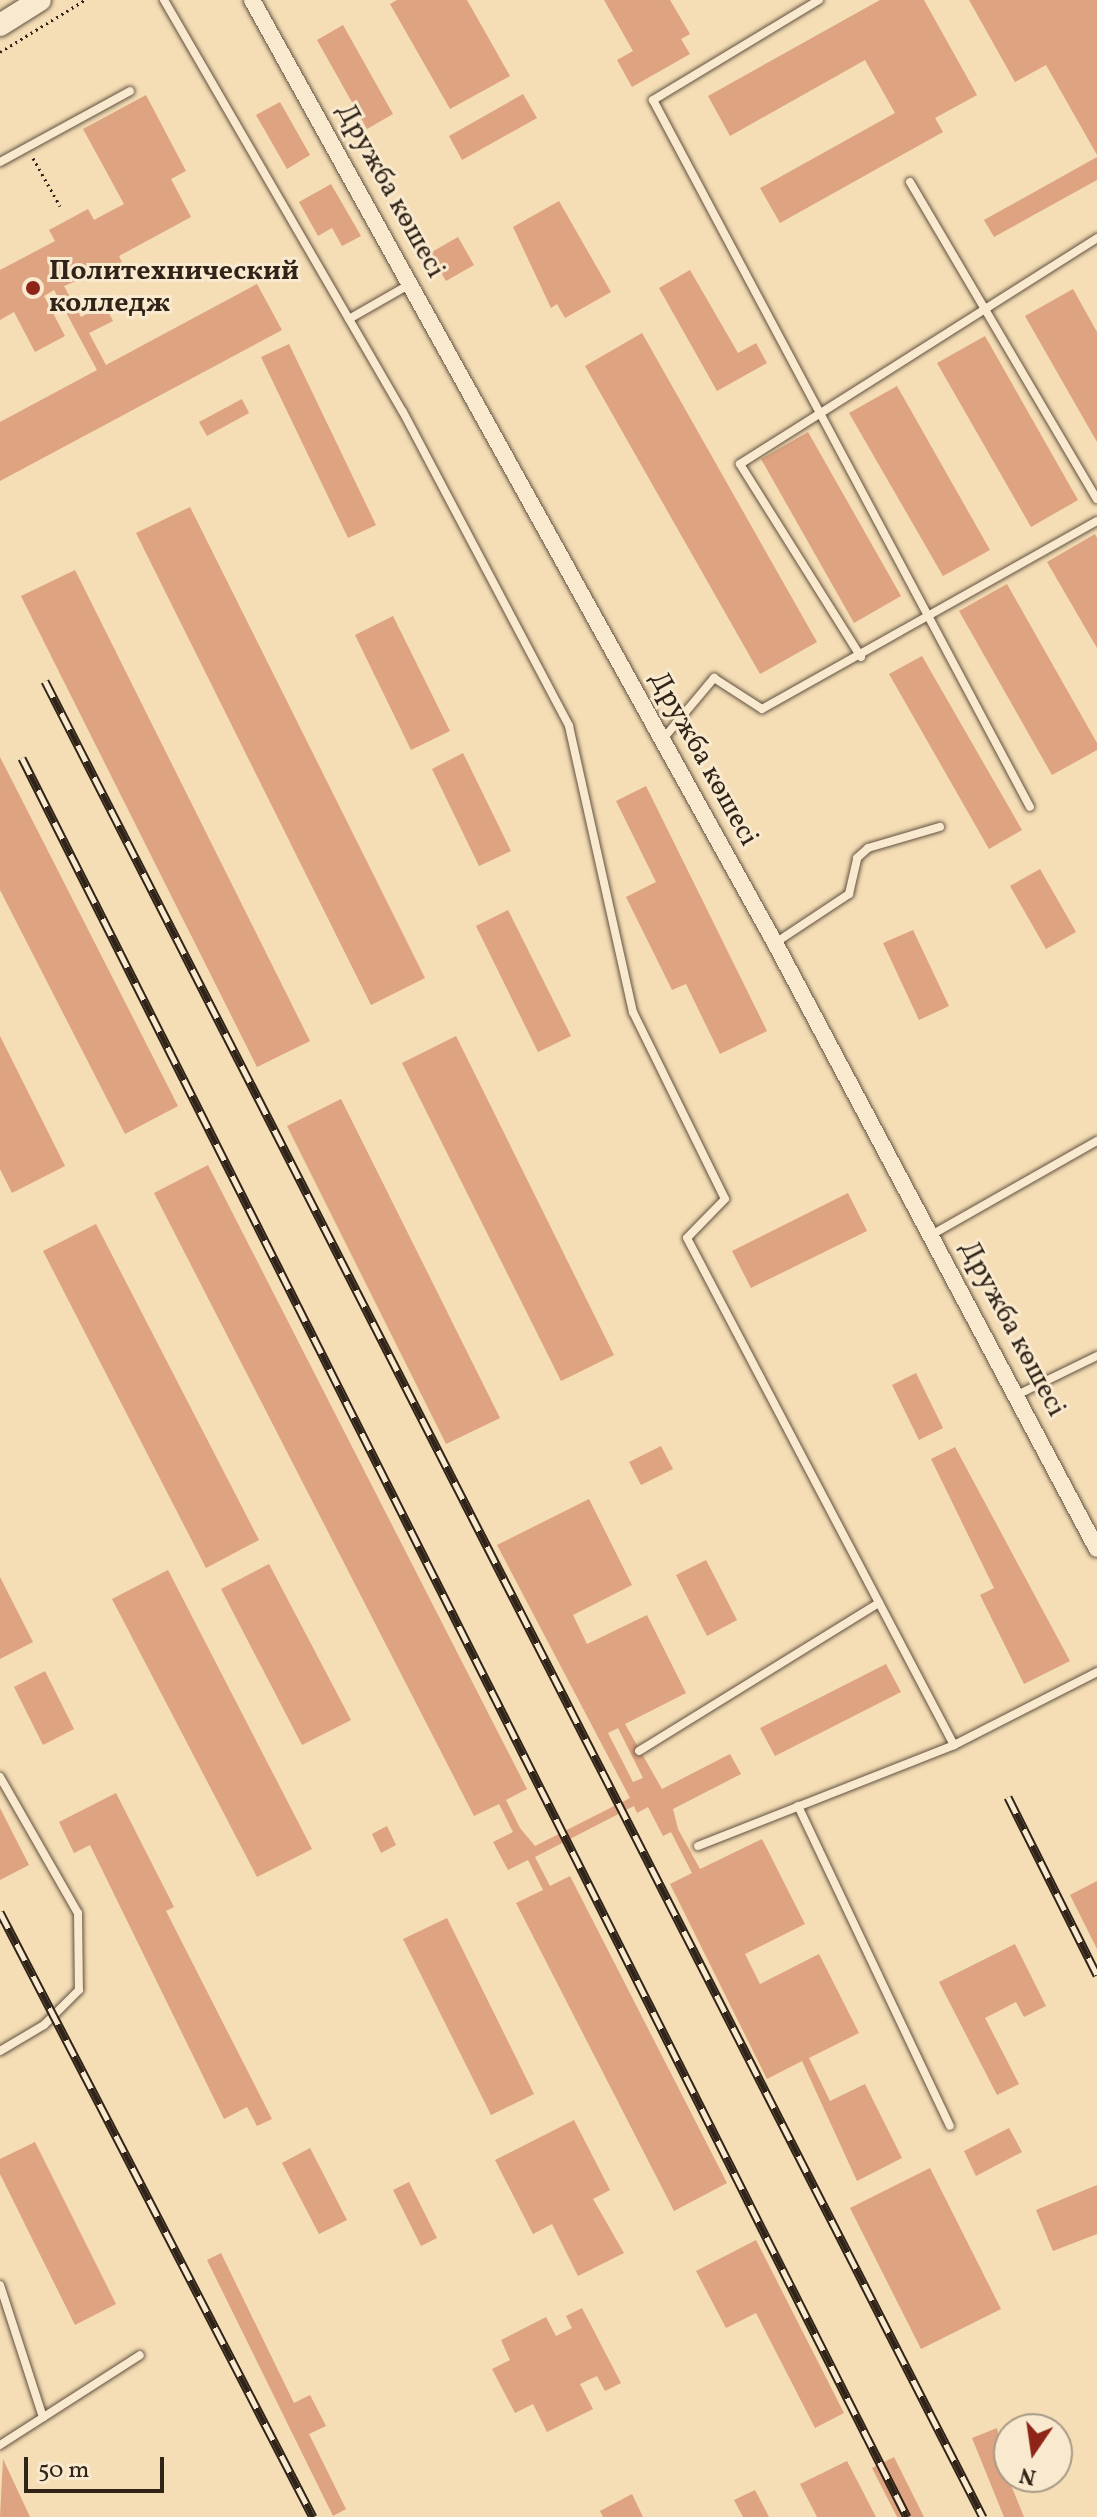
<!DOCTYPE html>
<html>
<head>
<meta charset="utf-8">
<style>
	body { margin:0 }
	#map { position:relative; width:1097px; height:2517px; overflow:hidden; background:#f5ddb5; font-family:Vollkorn,serif }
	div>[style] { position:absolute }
	.building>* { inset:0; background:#dea380 }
	.path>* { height:3px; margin-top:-1.5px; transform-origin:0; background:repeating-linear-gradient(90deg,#302419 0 2px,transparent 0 6px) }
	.roads { filter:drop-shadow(0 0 2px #615240) drop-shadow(0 0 2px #615240) }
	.lane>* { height:8px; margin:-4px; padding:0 4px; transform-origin:4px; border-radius:4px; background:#f8e9cf }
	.street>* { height:16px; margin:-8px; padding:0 8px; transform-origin:8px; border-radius:8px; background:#f8e9cf }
	.secondary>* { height:22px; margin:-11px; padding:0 11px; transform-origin:11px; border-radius:11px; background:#f8e9cf }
	.rail>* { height:9px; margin-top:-4.5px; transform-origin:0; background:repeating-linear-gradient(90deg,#f8e9cf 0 18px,#302419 0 36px); box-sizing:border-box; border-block:2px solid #302419 }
	.dots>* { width:22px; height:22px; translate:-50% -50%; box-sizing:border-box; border:4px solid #f8e9cf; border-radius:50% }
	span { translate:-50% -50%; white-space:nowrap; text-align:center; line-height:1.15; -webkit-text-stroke:6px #f8e9cf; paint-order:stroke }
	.street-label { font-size:28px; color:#302419 }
	.poi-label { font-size:28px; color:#302419; font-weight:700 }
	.left { translate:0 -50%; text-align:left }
	.north { position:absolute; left:993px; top:2413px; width:80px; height:80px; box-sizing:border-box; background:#f8e9cf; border:2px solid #a89a86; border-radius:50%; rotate:193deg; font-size:22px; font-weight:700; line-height:32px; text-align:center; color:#302419 }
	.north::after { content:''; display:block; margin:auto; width:28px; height:36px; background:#8f2418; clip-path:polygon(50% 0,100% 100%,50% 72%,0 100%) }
	.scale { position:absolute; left:24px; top:2457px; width:140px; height:36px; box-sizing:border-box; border:4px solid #302419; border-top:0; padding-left:10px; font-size:24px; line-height:28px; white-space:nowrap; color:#302419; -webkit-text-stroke:6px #f8e9cf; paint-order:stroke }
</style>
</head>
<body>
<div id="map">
	<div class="building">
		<div style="clip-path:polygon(397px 0,467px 0,510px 76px,450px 109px,390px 4px)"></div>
		<div style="clip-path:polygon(604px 0,670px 0,690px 34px,681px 39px,690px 54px,632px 87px,617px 60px,633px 51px)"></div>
		<div style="clip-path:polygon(880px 0,924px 0,977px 95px,935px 118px,943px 132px,780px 223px,760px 188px,895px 113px,865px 60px,730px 136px,708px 96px)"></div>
		<div style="clip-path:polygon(969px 0,1097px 0,1097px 155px,1046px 65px,1015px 82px)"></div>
		<div style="clip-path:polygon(343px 25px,393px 114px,367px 129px,317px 40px)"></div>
		<div style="clip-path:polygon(523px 94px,537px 118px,462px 160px,449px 136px)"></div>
		<div style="clip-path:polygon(146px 95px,186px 171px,171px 179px,191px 217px,119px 256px,122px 262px,64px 286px,81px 317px,105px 305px,113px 321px,89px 333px,106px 365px,257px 284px,282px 330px,0 481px,0 422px,97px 370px,54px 290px,44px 296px,65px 336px,35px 352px,14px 312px,0 320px,0 270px,55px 241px,49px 230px,88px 209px,94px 220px,124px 204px,83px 129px)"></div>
		<div style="clip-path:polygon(280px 102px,310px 155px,287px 169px,256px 115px)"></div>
		<div style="clip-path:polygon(1097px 157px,1097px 180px,994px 237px,984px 220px)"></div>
		<div style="clip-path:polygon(331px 184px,361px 236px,342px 246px,332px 228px,318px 236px,299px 202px)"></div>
		<div style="clip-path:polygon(559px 201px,611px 292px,565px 318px,557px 304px,551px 308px,513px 227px)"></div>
		<div style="clip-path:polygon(458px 237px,474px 265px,446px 281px,430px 253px)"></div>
		<div style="clip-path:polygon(690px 270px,738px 353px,756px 343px,767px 363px,717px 391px,659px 288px)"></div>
		<div style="clip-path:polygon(1073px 289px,1097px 332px,1097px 442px,1025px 316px)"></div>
		<div style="clip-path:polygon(642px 333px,817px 642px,760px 674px,585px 366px)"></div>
		<div style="clip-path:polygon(985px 336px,1078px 500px,1031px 527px,937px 363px)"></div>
		<div style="clip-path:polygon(289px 344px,376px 525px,348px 538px,261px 357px)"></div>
		<div style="clip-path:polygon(897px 386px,990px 550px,943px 576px,849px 413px)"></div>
		<div style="clip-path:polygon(242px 399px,249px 413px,207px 436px,199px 422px)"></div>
		<div style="clip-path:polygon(808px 432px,901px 596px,854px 623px,761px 459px)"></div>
		<div style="clip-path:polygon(190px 507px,425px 978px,371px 1005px,136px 533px)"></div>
		<div style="clip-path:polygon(1095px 534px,1097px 538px,1097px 648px,1047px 562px)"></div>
		<div style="clip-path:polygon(75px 570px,310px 1041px,257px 1067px,21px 596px)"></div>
		<div style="clip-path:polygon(1007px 584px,1097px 743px,1097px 750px,1052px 775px,959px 611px)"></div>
		<div style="clip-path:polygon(393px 616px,450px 731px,411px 750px,355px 635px)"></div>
		<div style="clip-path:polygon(922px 656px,1022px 830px,989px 849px,889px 674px)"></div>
		<div style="clip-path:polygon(463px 753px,511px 851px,479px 866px,432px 769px)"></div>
		<div style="clip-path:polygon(0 757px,178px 1106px,125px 1134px,0 890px)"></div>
		<div style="clip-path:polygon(646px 786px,767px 1031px,720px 1054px,686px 984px,672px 990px,626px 897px,656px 882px,616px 801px)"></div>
		<div style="clip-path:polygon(1040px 869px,1076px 932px,1046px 949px,1010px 886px)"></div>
		<div style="clip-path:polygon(508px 910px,571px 1036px,538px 1052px,476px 926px)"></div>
		<div style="clip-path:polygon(913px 930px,949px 1006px,919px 1020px,883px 943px)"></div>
		<div style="clip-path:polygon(0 1036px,65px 1166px,12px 1193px,0 1169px)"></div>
		<div style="clip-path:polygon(456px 1036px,614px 1355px,561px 1381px,402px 1063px)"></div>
		<div style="clip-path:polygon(341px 1099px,500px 1418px,446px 1444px,287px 1126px)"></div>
		<div style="clip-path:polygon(evenodd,208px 1165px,527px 1789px,506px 1800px,520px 1828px,535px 1846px,630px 1798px,497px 1545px,589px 1499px,632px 1585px,573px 1615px,587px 1644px,647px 1615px,686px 1693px,625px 1724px,662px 1789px,730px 1754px,741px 1774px,673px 1809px,678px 1829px,700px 1869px,762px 1839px,805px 1924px,745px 1954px,760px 1984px,819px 1954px,859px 2033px,809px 2058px,830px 2101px,865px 2084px,902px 2158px,857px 2181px,802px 2061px,767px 2079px,670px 1884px,692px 1873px,671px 1832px,663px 1836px,648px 1807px,637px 1813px,634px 1806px,535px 1857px,550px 1886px,570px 1876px,727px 2183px,674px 2211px,516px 1903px,543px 1890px,528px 1860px,508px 1870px,493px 1842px,513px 1832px,499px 1804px,474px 1816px,154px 1193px,208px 1165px,618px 1728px,643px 1778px,633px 1782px,608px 1733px,618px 1728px)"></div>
		<div style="clip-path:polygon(848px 1193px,867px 1231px,751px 1288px,732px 1251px)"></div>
		<div style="clip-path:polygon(96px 1224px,259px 1540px,206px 1568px,43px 1251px)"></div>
		<div style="clip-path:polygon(916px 1373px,943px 1428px,919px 1440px,892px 1385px)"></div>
		<div style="clip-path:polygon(661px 1446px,673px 1469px,641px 1485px,629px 1462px)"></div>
		<div style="clip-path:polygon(955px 1447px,1070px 1661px,1024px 1684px,980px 1595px,994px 1588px,931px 1459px)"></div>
		<div style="clip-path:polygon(706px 1560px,737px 1620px,707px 1636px,676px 1575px)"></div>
		<div style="clip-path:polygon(269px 1564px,351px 1720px,302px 1745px,221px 1589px)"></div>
		<div style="clip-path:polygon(168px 1570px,312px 1849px,257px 1877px,112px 1599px)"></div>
		<div style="clip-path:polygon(0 1577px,33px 1642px,0 1659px)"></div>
		<div style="clip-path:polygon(886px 1664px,901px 1692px,775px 1756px,760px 1728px)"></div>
		<div style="clip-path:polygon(45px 1671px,74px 1729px,43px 1745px,14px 1687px)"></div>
		<div style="clip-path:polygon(116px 1793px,174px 1907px,166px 1911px,272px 2119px,257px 2126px,247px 2107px,224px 2119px,90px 1845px,74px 1853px,59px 1822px)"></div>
		<div style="clip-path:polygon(0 1808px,29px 1865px,0 1880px)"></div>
		<div style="clip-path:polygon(387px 1826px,396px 1845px,381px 1853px,372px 1834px)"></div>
		<div style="clip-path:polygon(1097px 1881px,1097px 1949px,1070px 1895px)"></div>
		<div style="clip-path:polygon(447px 1918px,534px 2094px,491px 2115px,403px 1939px)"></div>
		<div style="clip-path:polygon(1015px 1944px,1046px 2006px,1024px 2017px,1016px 2002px,985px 2018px,1019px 2084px,997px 2095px,939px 1982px)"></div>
		<div style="clip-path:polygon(574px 2120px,610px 2190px,593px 2199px,624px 2253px,578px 2276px,552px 2224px,533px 2234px,495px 2160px)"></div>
		<div style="clip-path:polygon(1009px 2128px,1022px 2152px,976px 2176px,964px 2151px)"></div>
		<div style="clip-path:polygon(35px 2142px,116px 2304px,75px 2325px,0 2174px,0 2159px)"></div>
		<div style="clip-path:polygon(310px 2148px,347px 2220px,319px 2234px,282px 2163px)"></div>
		<div style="clip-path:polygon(930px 2168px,1001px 2309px,921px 2349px,850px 2208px)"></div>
		<div style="clip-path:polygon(409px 2182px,437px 2238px,421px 2246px,393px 2190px)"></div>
		<div style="clip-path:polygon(1097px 2185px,1097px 2234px,1053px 2251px,1036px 2210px)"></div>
		<div style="clip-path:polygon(756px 2240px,844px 2413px,815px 2428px,756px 2313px,726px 2328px,696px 2271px)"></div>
		<div style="clip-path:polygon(221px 2253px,294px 2403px,310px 2395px,326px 2426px,309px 2434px,346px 2509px,333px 2516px,207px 2260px)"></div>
		<div style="clip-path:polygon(582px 2308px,621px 2383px,605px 2391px,597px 2376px,580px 2384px,593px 2409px,547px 2432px,533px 2404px,515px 2413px,492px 2369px,510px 2360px,501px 2340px,546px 2317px,556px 2336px,572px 2328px,566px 2316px)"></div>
		<div style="clip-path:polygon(997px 2428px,1009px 2477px,1015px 2477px,1009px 2480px,1024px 2517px,1004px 2517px,972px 2438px)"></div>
		<div style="clip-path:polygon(894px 2457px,924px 2517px,897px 2517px,872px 2468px)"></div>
		<div style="clip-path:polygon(3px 2459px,30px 2517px,0 2517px)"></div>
		<div style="clip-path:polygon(847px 2461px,876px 2517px,817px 2517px,800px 2484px)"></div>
		<div style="clip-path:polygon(755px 2490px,769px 2517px,743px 2517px,734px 2500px)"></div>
		<div style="clip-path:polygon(632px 2494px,643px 2517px,603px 2517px,600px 2511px)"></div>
	</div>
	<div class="path">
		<div style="left:0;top:52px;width:100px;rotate:-31.5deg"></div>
		<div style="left:33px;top:158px;width:55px;rotate:60.6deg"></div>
	</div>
	<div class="roads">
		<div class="lane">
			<div style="left:164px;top:0;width:476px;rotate:59.9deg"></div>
			<div style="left:403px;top:412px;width:355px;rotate:62.1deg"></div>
			<div style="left:569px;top:726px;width:293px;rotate:77.4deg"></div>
			<div style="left:633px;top:1012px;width:208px;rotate:63.8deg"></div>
			<div style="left:725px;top:1199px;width:54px;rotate:134.3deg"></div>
			<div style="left:687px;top:1238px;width:573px;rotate:62.23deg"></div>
			<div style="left:819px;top:0;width:194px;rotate:148.9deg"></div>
			<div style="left:653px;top:100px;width:801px;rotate:61.93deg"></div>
			<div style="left:0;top:162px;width:148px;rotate:-28.6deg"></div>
			<div style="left:910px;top:182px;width:368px;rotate:59.5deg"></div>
			<div style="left:349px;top:319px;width:73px;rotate:-29.7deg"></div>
			<div style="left:861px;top:657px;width:228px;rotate:-122.1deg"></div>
			<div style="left:740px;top:464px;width:423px;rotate:-32.3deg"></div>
			<div style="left:663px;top:739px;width:80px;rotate:-50.1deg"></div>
			<div style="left:714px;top:678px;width:57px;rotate:32.9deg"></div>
			<div style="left:762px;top:709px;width:384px;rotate:-29.3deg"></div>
			<div style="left:775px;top:943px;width:89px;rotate:-33.5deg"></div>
			<div style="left:849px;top:894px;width:37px;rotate:-77deg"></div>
			<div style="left:857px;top:858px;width:15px;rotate:-42deg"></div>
			<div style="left:868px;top:848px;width:75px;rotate:-16.3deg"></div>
			<div style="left:933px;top:1234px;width:189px;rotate:-29.6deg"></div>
			<div style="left:1017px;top:1395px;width:89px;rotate:-26deg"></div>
			<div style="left:639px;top:1751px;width:282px;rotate:-31.7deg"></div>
			<div style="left:0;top:1777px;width:157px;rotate:60.2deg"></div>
			<div style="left:78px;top:1913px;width:77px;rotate:89.3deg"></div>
			<div style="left:79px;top:1990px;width:49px;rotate:135deg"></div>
			<div style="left:44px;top:2025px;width:51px;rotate:149.4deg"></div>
			<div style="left:798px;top:1806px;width:354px;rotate:64.6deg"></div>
			<div style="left:698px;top:1846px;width:275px;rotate:-21.5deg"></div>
			<div style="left:954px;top:1745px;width:161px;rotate:-27deg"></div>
			<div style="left:0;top:2285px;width:139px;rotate:72deg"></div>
			<div style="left:0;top:2445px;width:166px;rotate:-32.7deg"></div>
		</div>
		<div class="street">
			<div style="left:252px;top:0;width:1078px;rotate:60.99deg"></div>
			<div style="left:775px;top:943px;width:686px;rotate:62.02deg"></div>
		</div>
		<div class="secondary">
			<div style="left:0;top:25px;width:47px;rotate:-32deg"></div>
		</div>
	</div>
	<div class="rail">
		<div style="left:45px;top:681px;width:2062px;rotate:62.94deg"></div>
		<div style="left:22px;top:758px;width:1969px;rotate:63.29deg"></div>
		<div style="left:1008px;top:1797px;width:199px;rotate:63.4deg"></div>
		<div style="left:0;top:1912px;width:681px;rotate:62.64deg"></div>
	</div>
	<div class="dots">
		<div style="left:33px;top:288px;background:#8f2418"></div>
	</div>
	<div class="street-label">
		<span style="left:390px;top:191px;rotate:61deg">Дружба көшесі</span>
		<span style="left:703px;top:759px;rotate:61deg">Дружба көшесі</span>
		<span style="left:1012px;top:1329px;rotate:62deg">Дружба көшесі</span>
	</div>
	<div class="poi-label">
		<span class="left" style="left:49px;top:288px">Политехнический<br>колледж</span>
	</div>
	<div class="north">N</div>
	<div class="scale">50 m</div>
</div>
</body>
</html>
